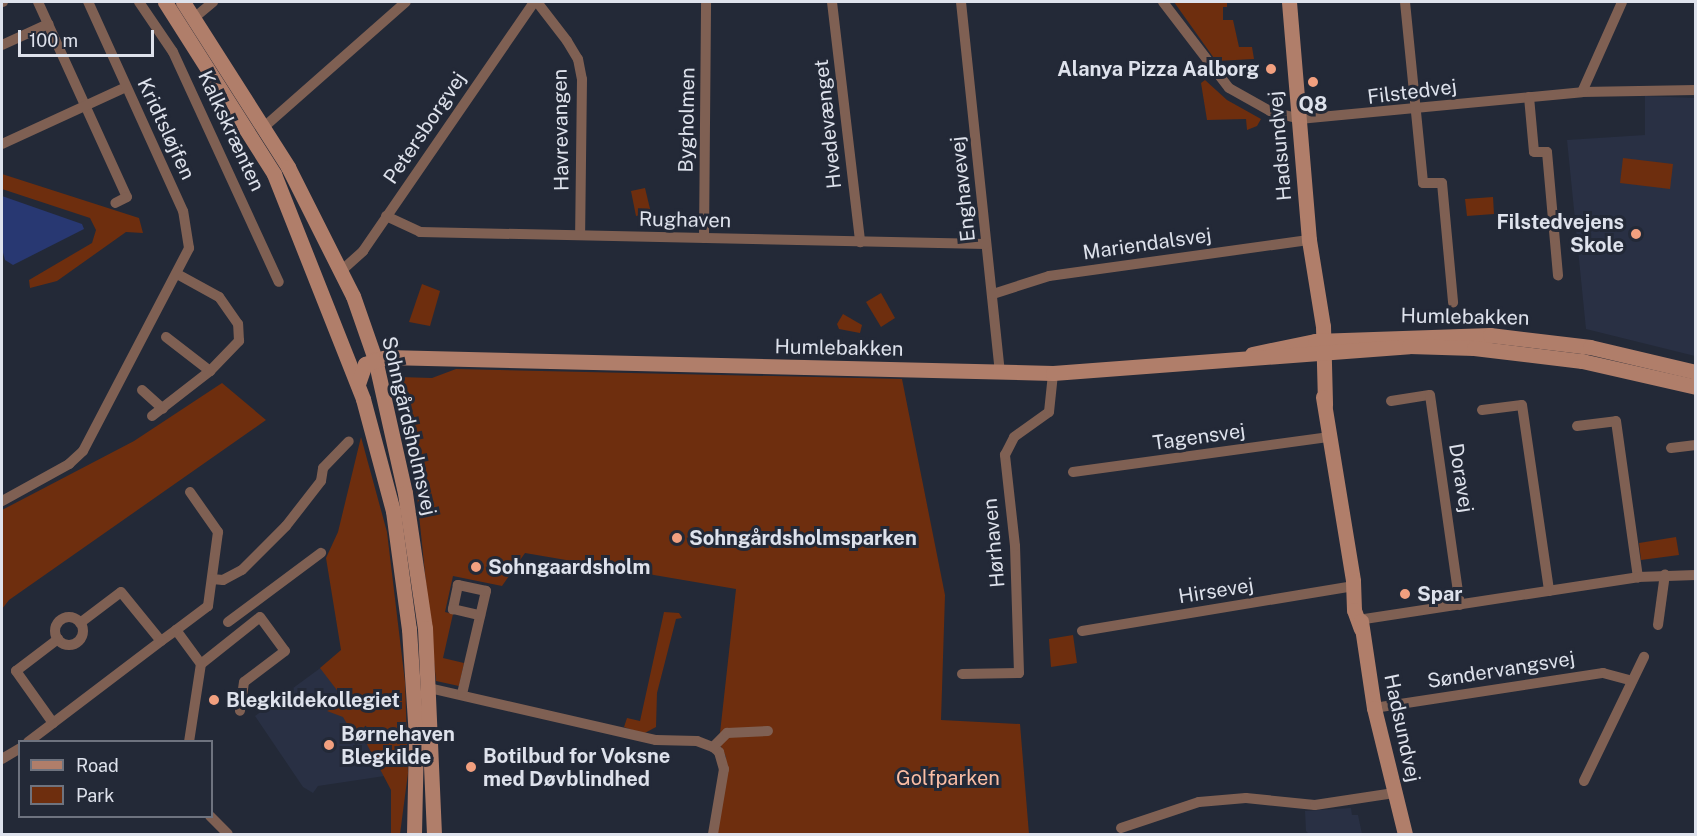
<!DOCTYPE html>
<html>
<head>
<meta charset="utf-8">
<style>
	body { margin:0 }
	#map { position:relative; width:1697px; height:836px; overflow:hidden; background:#232937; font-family:"Public Sans",sans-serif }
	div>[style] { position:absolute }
	.built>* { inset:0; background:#293044 }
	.green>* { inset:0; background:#6e2e0e }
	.water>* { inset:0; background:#283872 }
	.street>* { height:10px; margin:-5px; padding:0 5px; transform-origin:5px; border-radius:5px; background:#7f6053 }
	.street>.ring { margin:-5px; padding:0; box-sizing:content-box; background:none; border:10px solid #7f6053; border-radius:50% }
	.secondary>* { height:15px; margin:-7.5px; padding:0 7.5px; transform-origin:7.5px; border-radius:7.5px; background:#b07e6a }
	.dots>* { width:16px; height:16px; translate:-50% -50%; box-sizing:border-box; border:3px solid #232937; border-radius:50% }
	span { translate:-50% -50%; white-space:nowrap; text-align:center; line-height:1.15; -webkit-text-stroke:6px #232937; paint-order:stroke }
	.poi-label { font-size:20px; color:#dee2ec; font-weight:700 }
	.right { translate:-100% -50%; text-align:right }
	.left { translate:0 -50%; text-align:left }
	.street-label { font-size:20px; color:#dee2ec }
	.park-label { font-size:20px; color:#fabda4 }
	.frame { position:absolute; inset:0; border:3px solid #dee2ec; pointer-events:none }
	.legend { position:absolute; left:18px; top:740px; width:195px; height:78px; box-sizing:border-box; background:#232937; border:2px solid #6e737f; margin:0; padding:8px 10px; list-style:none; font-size:18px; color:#dee2ec }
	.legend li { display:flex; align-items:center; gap:12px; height:30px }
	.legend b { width:30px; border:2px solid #6e737f }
	.scale { position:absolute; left:18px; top:30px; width:136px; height:27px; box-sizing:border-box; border:3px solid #dee2ec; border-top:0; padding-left:8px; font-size:18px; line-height:21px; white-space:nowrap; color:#dee2ec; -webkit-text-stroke:4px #232937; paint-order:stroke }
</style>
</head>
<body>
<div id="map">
	<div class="built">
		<div style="clip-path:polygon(1645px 96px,1695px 98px,1695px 356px,1586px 329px,1567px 140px,1645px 135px)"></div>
		<div style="clip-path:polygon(349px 647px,398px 774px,318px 786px,313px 793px,303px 787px,255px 716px)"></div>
		<div style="clip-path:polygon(1351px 808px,1352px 815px,1358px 815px,1362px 834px,1309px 834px,1306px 831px,1305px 811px)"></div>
	</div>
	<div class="green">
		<div style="clip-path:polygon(1174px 2px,1227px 2px,1227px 7px,1223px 7px,1223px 20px,1233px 20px,1239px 47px,1252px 47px,1254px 59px,1216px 61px)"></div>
		<div style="clip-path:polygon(1205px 80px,1227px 100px,1261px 119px,1257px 126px,1247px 130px,1246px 119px,1207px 120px,1201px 83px)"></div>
		<div style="clip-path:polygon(1623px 158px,1673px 164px,1670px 189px,1620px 183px)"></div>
		<div style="clip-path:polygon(2px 174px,139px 218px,143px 233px,126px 232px,57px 281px,30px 288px,29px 280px,92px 243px,96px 230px,90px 218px,2px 189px)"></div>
		<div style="clip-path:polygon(645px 188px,651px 213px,636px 216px,631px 191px)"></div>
		<div style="clip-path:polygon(1493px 197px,1494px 214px,1467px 216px,1465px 199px)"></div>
		<div style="clip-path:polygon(422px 284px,440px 291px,430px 326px,409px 322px)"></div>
		<div style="clip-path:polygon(881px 293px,895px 318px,881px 327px,866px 302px)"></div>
		<div style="clip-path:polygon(843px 314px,862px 325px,860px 333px,839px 329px,837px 324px)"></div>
		<div style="clip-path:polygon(456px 369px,902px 379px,945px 595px,941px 720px,1020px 724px,1029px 834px,714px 834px,726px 770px,726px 757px,719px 742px,736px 589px,525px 553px,502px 586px,453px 576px,445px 612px,453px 614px,443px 658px,464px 663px,459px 686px,436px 681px,417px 495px,395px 383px,399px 377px,432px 378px)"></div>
		<div style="clip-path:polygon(222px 383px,266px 420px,9px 600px,2px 609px,2px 510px,134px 441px)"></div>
		<div style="clip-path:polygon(361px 437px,387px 532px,405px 682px,408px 773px,400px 834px,391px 834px,391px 790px,361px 733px,353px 734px,343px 717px,327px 711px,346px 702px,320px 668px,341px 650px,326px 558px,338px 532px)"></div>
		<div style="clip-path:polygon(1676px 537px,1679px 555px,1641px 560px,1639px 543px)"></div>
		<div style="clip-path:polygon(664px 612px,679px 613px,682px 618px,676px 619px,657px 693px,656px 727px,643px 734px,624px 727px,627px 718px,640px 721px)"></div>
		<div style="clip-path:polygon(1073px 635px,1077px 663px,1051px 667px,1049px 639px)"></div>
	</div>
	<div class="water">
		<div style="clip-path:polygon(2px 196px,82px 224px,84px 229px,13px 265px,5px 260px,2px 249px)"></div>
	</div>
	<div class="street">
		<div style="left:2px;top:2px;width:1px"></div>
		<div style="left:38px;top:2px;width:214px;rotate:65.5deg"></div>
		<div style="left:127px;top:197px;width:13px;rotate:153deg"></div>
		<div style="left:139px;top:2px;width:60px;rotate:55.8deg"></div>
		<div style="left:173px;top:52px;width:253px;rotate:65.3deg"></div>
		<div style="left:537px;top:2px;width:49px;rotate:52.4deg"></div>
		<div style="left:567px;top:41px;width:21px;rotate:59deg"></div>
		<div style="left:578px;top:59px;width:20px;rotate:79deg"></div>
		<div style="left:582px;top:79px;width:156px;rotate:90.7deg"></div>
		<div style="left:832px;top:2px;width:242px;rotate:83.3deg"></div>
		<div style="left:961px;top:2px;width:373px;rotate:84deg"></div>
		<div style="left:1163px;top:2px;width:108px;rotate:52.5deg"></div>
		<div style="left:1229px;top:88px;width:47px;rotate:29.3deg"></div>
		<div style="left:1270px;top:111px;width:30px;rotate:15deg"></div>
		<div style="left:1299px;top:119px;width:284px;rotate:-5.4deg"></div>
		<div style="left:1582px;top:92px;width:114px;rotate:-1deg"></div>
		<div style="left:1405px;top:2px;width:182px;rotate:84.3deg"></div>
		<div style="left:1423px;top:183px;width:19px"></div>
		<div style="left:1442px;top:183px;width:120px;rotate:84.7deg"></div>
		<div style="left:194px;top:18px;width:25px;rotate:-40deg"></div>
		<div style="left:2px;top:45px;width:51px;rotate:-24.5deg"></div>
		<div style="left:1582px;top:92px;width:98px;rotate:-66deg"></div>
		<div style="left:1529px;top:97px;width:55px;rotate:84.8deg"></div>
		<div style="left:1534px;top:152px;width:13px"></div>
		<div style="left:1547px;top:152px;width:124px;rotate:84.9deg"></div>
		<div style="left:264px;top:127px;width:189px;rotate:-41.4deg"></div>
		<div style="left:2px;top:144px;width:136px;rotate:-24.7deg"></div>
		<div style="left:386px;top:216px;width:38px;rotate:25deg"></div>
		<div style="left:420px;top:232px;width:566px;rotate:1.21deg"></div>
		<div style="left:704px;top:238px;width:236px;rotate:-89.5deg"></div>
		<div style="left:341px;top:271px;width:30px;rotate:-42deg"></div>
		<div style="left:363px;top:251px;width:302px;rotate:-55.5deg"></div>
		<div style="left:993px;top:294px;width:59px;rotate:-17.8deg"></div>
		<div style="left:1049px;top:276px;width:262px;rotate:-7.9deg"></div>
		<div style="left:166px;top:337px;width:56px;rotate:37.7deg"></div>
		<div style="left:142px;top:390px;width:28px;rotate:42deg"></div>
		<div style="left:1391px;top:401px;width:39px;rotate:-9deg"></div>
		<div style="left:1430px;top:395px;width:212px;rotate:81.9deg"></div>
		<div style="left:1482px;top:410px;width:40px;rotate:-7.1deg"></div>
		<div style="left:1522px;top:405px;width:188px;rotate:81.7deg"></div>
		<div style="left:152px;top:416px;width:73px;rotate:-37.8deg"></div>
		<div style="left:210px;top:371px;width:42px;rotate:-46deg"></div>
		<div style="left:239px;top:341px;width:17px;rotate:-93deg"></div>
		<div style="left:238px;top:324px;width:33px;rotate:-125deg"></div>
		<div style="left:219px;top:297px;width:48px;rotate:-151.3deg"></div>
		<div style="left:1577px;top:426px;width:39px;rotate:-7deg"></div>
		<div style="left:1616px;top:421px;width:158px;rotate:82deg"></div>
		<div style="left:1671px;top:448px;width:25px;rotate:-7deg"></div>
		<div style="left:1073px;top:472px;width:259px;rotate:-7.8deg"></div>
		<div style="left:190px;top:492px;width:49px;rotate:55deg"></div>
		<div style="left:218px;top:532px;width:75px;rotate:97.7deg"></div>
		<div style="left:208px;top:606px;width:40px;rotate:143deg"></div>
		<div style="left:176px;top:630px;width:42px;rotate:53.7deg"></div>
		<div style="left:2px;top:501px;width:77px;rotate:-28.9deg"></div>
		<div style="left:69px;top:464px;width:19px;rotate:-43deg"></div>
		<div style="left:83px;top:451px;width:229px;rotate:-62.4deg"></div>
		<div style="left:189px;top:248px;width:37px;rotate:-99deg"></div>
		<div style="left:183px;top:211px;width:230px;rotate:-114.4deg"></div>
		<div style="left:212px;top:579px;width:11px;rotate:5deg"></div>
		<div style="left:223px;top:580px;width:21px;rotate:-28deg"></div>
		<div style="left:242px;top:570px;width:62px;rotate:-45deg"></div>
		<div style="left:286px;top:526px;width:57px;rotate:-52.1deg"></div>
		<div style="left:321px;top:481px;width:13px;rotate:-81deg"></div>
		<div style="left:323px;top:468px;width:37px;rotate:-46deg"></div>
		<div class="ring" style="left:55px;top:617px;width:18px;height:18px"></div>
		<div style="left:1358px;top:620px;width:283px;rotate:-8.7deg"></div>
		<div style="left:1638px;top:577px;width:58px;rotate:-2deg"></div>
		<div style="left:228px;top:622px;width:116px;rotate:-36.6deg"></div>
		<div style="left:80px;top:623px;width:51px;rotate:-37.1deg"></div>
		<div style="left:121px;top:592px;width:63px;rotate:50.8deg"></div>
		<div style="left:161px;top:641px;width:19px;rotate:-36deg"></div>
		<div style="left:1658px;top:625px;width:51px;rotate:-82.2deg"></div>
		<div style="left:1082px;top:631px;width:277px;rotate:-9.4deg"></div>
		<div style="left:962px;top:674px;width:57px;rotate:-1deg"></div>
		<div style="left:1019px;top:673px;width:127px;rotate:-91.8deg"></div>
		<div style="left:1015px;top:546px;width:92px;rotate:-96.3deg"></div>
		<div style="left:1005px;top:455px;width:20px;rotate:-63deg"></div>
		<div style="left:1014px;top:437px;width:43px;rotate:-35.5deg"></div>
		<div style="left:1049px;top:412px;width:39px;rotate:-84deg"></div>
		<div style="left:429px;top:688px;width:233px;rotate:12.9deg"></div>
		<div style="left:656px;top:740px;width:41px;rotate:1.4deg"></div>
		<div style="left:697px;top:741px;width:17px;rotate:21deg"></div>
		<div style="left:713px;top:747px;width:8px;rotate:40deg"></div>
		<div style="left:719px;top:752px;width:18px;rotate:74deg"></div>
		<div style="left:724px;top:769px;width:66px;rotate:99.6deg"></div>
		<div style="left:462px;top:694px;width:106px;rotate:-76.9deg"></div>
		<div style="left:486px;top:591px;width:29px;rotate:-168deg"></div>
		<div style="left:458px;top:585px;width:25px;rotate:102deg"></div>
		<div style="left:453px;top:609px;width:28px;rotate:13deg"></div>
		<div style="left:1374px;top:708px;width:232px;rotate:-8.7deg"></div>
		<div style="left:1603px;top:673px;width:30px;rotate:15deg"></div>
		<div style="left:53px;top:723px;width:136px;rotate:-37.2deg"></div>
		<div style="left:28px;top:742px;width:31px;rotate:-37deg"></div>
		<div style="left:53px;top:723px;width:64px;rotate:-125.4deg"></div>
		<div style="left:16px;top:671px;width:53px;rotate:-37.3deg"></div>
		<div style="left:189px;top:742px;width:79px;rotate:-81.3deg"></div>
		<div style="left:201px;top:664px;width:75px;rotate:-38.5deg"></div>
		<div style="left:260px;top:617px;width:42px;rotate:53.7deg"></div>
		<div style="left:285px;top:651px;width:51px;rotate:142.9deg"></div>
		<div style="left:244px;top:682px;width:29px;rotate:98deg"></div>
		<div style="left:713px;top:747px;width:20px;rotate:-45deg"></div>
		<div style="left:727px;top:733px;width:41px;rotate:-2.8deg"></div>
		<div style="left:2px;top:759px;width:21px;rotate:-31deg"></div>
		<div style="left:1584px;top:781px;width:138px;rotate:-64.2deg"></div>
		<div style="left:210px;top:816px;width:25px;rotate:45deg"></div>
		<div style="left:1121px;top:828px;width:82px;rotate:-18.4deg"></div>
		<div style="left:1199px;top:802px;width:47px;rotate:-4.9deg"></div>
		<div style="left:1246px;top:798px;width:69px;rotate:5.8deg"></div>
		<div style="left:1315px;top:805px;width:80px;rotate:-8.6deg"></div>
	</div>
	<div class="secondary">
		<div style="left:165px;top:2px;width:204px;rotate:57.6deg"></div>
		<div style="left:274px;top:174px;width:242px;rotate:68.4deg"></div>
		<div style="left:363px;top:399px;width:116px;rotate:75deg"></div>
		<div style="left:393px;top:511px;width:119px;rotate:82.3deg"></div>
		<div style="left:409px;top:629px;width:109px;rotate:86.3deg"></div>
		<div style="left:416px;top:738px;width:96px;rotate:91.2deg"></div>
		<div style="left:183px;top:2px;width:196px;rotate:57.5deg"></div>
		<div style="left:288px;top:167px;width:144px;rotate:63.3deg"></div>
		<div style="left:353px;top:296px;width:67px;rotate:70.8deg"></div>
		<div style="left:375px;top:359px;width:137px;rotate:77.4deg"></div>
		<div style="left:405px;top:493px;width:136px;rotate:81.6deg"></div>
		<div style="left:425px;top:628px;width:206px;rotate:87.5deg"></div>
		<div style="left:1289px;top:2px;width:239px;rotate:85.2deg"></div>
		<div style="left:1309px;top:240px;width:87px;rotate:80.8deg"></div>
		<div style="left:1323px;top:326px;width:79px;rotate:88.5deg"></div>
		<div style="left:1252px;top:354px;width:64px;rotate:-11.7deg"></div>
		<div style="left:1315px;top:341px;width:175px;rotate:-2deg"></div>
		<div style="left:1490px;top:335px;width:101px;rotate:6.8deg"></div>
		<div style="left:1590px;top:347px;width:109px;rotate:13.3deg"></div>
		<div style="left:358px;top:384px;width:21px;rotate:-71deg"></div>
		<div style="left:365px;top:364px;width:22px;rotate:-18deg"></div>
		<div style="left:386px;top:357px;width:667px;rotate:1.37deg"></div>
		<div style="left:1053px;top:373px;width:357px;rotate:-4.3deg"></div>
		<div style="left:1409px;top:346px;width:65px;rotate:1.8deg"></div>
		<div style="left:1474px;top:348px;width:109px;rotate:6.9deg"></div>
		<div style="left:1582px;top:361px;width:117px;rotate:12.8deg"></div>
		<div style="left:1323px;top:397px;width:186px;rotate:80.7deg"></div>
		<div style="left:1353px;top:581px;width:29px;rotate:88deg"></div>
		<div style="left:1354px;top:610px;width:20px;rotate:70deg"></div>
		<div style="left:1361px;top:621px;width:88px;rotate:81.5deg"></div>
		<div style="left:1374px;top:708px;width:130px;rotate:76.2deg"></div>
	</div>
	<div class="dots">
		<div style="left:1271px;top:69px;background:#f2a07f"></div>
		<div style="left:1313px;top:82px;background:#f2a07f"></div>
		<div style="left:1636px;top:234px;background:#f2a07f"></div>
		<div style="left:677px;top:538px;background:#f2a07f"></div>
		<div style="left:476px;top:567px;background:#f2a07f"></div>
		<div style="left:1405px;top:594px;background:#f2a07f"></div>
		<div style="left:214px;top:700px;background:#f2a07f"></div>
		<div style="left:329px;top:745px;background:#f2a07f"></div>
		<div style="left:471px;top:767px;background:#f2a07f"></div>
	</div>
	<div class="poi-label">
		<span class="right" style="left:1259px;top:69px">Alanya Pizza Aalborg</span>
		<span style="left:1313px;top:104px">Q8</span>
		<span class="right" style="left:1624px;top:234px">Filstedvejens<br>Skole</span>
		<span class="left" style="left:689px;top:538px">Sohngårdsholmsparken</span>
		<span class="left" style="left:488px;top:567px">Sohngaardsholm</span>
		<span class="left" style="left:1417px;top:594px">Spar</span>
		<span class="left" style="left:226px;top:700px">Blegkildekollegiet</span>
		<span class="left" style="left:341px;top:746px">Børnehaven<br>Blegkilde</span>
		<span class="left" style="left:483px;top:768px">Botilbud for Voksne<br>med Døvblindhed</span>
	</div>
	<div class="street-label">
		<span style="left:1412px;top:92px;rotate:-7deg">Filstedvej</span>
		<span style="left:687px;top:120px;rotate:-89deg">Bygholmen</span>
		<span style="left:828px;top:124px;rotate:-96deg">Hvedevænget</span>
		<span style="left:425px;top:128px;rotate:-56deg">Petersborgvej</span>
		<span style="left:166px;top:129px;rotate:65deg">Kridtsløjfen</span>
		<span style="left:561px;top:130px;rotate:-91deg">Havrevangen</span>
		<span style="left:231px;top:131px;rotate:65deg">Kalkskrænten</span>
		<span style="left:1280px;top:146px;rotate:-95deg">Hadsundvej</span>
		<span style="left:963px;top:189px;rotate:-96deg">Enghavevej</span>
		<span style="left:685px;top:220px;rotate:1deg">Rughaven</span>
		<span style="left:1147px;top:244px;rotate:-8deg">Mariendalsvej</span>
		<span style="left:1465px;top:317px;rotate:1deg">Humlebakken</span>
		<span style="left:839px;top:348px;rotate:1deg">Humlebakken</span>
		<span style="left:409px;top:426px;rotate:77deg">Sohngårdsholmsvej</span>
		<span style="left:1199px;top:437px;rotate:-8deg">Tagensvej</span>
		<span style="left:1461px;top:478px;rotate:81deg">Doravej</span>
		<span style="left:994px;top:543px;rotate:-95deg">Hørhaven</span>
		<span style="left:1216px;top:591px;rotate:-9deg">Hirsevej</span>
		<span style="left:1501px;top:670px;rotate:-9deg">Søndervangsvej</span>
		<span style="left:1402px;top:728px;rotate:78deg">Hadsundvej</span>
	</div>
	<div class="park-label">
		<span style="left:948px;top:778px">Golfparken</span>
	</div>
	<div class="frame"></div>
	<ul class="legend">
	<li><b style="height:8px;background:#b07e6a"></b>Road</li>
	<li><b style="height:16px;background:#6e2e0e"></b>Park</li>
	</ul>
	<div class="scale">100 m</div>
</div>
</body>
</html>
